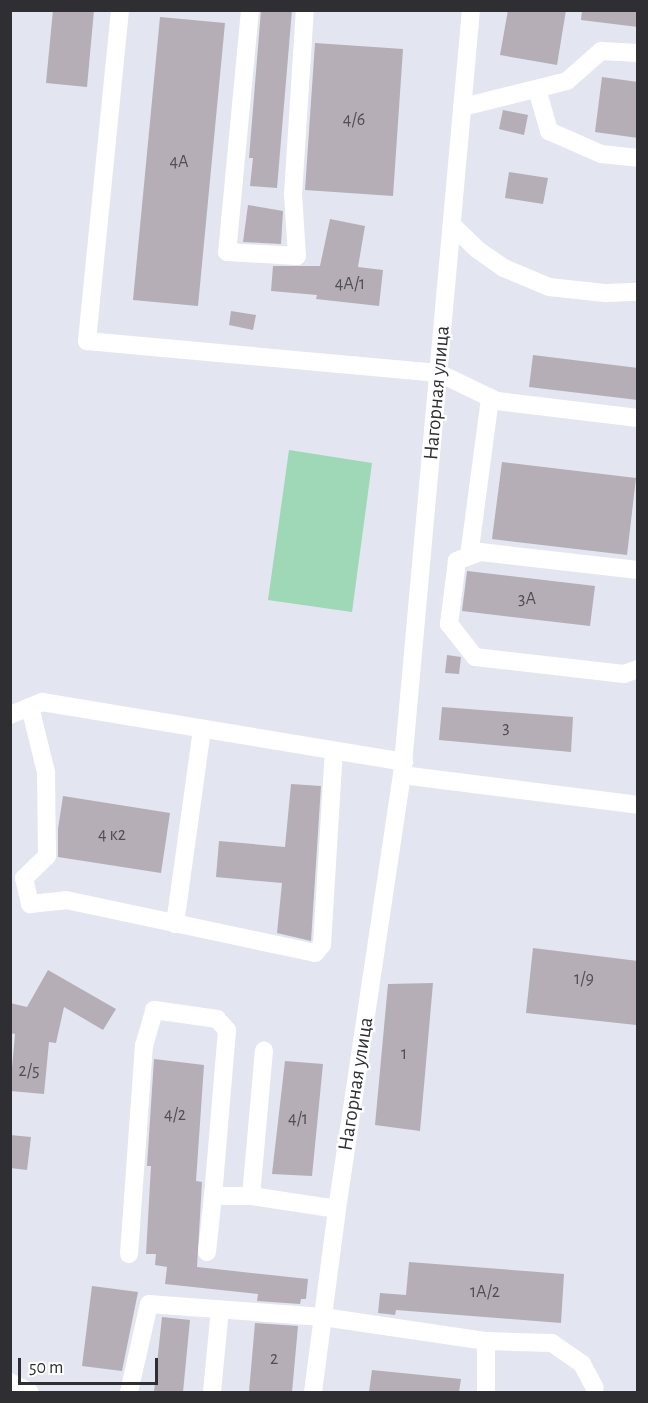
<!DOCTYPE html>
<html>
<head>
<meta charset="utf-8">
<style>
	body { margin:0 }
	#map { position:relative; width:648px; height:1403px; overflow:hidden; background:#e3e5f1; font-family:"Alegreya Sans",sans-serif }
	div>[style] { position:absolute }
	.green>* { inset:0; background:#9ed8b6 }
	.building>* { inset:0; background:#b5aeb7 }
	.minor>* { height:18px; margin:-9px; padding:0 9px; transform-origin:9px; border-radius:9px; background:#fff }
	span { translate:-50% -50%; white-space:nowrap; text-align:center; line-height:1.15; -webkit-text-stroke:4.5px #fff; paint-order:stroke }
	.number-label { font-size:18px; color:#504e54 }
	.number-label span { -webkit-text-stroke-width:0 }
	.street-label { font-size:21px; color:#2e2e33 }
	.frame { position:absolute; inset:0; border:12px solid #2e2e33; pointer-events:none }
	.scale { position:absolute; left:18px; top:1358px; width:140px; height:27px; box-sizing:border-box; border:3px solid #2e2e33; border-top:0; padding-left:8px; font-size:18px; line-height:21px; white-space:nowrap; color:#2e2e33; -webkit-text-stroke:4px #fff; paint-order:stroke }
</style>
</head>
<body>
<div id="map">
	<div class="green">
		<div style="clip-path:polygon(289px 450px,372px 463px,352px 612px,268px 600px)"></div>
	</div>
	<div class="building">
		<div style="clip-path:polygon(53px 10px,94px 10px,87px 87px,46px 83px)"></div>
		<div style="clip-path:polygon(261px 10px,292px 10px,277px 188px,250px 186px,253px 158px,249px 158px)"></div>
		<div style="clip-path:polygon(508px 10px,566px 10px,557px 65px,500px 55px)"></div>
		<div style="clip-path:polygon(582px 10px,638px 10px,638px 27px,581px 20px)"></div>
		<div style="clip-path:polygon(160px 17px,225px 23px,198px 306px,133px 300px)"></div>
		<div style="clip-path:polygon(315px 43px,403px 49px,393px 196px,305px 190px)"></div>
		<div style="clip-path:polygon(602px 77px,638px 82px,638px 138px,595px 132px)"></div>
		<div style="clip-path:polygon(503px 110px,528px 115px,524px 135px,499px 129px)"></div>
		<div style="clip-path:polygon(509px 172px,548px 178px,543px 204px,505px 198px)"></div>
		<div style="clip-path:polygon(248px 205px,283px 211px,281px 244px,243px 242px)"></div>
		<div style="clip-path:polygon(330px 219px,365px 226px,358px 267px,383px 270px,379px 306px,316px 299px,317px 295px,271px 291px,273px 266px,320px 266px)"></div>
		<div style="clip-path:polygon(231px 311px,256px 315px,253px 330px,229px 325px)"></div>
		<div style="clip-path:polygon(533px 355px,638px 368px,638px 400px,529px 387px)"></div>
		<div style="clip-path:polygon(502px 462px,636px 478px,627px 555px,492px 539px)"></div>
		<div style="clip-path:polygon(467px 571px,595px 586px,590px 626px,462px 611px)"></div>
		<div style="clip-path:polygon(447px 655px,461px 657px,459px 674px,445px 673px)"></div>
		<div style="clip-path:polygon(442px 707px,573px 717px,571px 752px,439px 740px)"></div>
		<div style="clip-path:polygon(291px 784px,321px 786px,311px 941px,277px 933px,282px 883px,216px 877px,219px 841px,285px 847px)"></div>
		<div style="clip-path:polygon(63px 796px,170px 813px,161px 873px,58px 857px,58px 829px)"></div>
		<div style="clip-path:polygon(533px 948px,638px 961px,636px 1025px,526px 1013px)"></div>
		<div style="clip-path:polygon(48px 970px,116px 1009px,103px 1030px,64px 1007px,56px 1043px,49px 1042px,44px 1094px,10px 1091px,15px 1034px,10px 1033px,10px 1003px,27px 1007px)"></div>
		<div style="clip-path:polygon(433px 983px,420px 1131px,375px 1125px,388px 984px)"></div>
		<div style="clip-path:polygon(154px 1059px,204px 1065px,196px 1181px,202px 1182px,197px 1267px,308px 1279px,306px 1299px,301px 1299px,300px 1304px,257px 1301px,258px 1294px,165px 1284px,167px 1267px,155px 1265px,156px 1254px,146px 1254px,151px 1166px,147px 1166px)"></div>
		<div style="clip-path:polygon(285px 1061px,323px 1064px,312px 1176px,272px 1174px)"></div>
		<div style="clip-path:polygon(10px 1135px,31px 1137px,27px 1170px,10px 1168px)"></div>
		<div style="clip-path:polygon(409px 1262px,564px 1274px,561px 1323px,396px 1310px,395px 1315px,378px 1313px,380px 1293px,406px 1295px)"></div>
		<div style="clip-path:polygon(92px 1286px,138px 1292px,122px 1371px,82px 1366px)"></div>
		<div style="clip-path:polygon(162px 1317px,190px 1320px,183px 1392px,154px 1392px)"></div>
		<div style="clip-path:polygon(255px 1323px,298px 1326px,292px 1392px,249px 1392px)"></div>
		<div style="clip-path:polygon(372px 1370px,461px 1379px,459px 1392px,369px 1392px)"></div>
	</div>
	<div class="minor">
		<div style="left:120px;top:10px;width:333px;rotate:95.7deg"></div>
		<div style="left:87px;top:341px;width:353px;rotate:5.2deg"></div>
		<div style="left:439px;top:373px;width:64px;rotate:25.8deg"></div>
		<div style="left:497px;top:401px;width:142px;rotate:6.9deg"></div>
		<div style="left:250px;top:10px;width:243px;rotate:95.4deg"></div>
		<div style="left:227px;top:252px;width:70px;rotate:3.3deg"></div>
		<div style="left:297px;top:256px;width:62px;rotate:-93.7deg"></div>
		<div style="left:293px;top:194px;width:184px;rotate:-86.3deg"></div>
		<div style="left:537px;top:89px;width:44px;rotate:74.1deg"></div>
		<div style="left:549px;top:131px;width:57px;rotate:23.9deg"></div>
		<div style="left:601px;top:154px;width:37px;rotate:6deg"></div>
		<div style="left:463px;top:107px;width:107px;rotate:-14deg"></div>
		<div style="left:567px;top:81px;width:45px;rotate:-41.4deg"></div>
		<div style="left:601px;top:51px;width:37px;rotate:3deg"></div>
		<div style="left:452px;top:225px;width:36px;rotate:44deg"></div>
		<div style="left:478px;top:250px;width:32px;rotate:35deg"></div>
		<div style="left:504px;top:268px;width:49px;rotate:22.9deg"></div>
		<div style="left:549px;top:287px;width:56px;rotate:6.1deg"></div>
		<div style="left:605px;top:293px;width:33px;rotate:-2deg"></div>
		<div style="left:469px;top:556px;width:159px;rotate:-82.4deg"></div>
		<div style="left:638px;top:570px;width:159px;rotate:-173.5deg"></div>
		<div style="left:480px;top:552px;width:25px;rotate:159deg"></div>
		<div style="left:457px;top:561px;width:64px;rotate:97.2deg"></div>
		<div style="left:449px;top:624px;width:42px;rotate:51.8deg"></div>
		<div style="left:475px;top:657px;width:150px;rotate:6.5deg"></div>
		<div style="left:624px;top:674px;width:15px;rotate:-20deg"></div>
		<div style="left:30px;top:707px;width:67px;rotate:76.2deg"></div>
		<div style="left:46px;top:772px;width:84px;rotate:89.3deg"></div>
		<div style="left:47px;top:856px;width:32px;rotate:136deg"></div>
		<div style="left:24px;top:878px;width:27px;rotate:77deg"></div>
		<div style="left:30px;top:904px;width:36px;rotate:-6deg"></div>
		<div style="left:66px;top:900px;width:255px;rotate:12deg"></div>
		<div style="left:315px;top:953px;width:11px;rotate:-49deg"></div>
		<div style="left:322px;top:945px;width:194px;rotate:-86.5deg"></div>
		<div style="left:10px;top:715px;width:35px;rotate:-22deg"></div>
		<div style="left:42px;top:702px;width:367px;rotate:9.4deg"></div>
		<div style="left:402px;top:775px;width:238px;rotate:7.2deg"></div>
		<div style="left:175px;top:924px;width:197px;rotate:-82.1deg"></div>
		<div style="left:251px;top:1196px;width:146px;rotate:-84.9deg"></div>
		<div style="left:207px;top:1252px;width:56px;rotate:-83.9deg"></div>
		<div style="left:213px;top:1196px;width:38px"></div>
		<div style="left:251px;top:1196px;width:87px;rotate:8.6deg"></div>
		<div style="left:129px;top:1254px;width:209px;rotate:-85.9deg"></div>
		<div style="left:144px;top:1046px;width:37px;rotate:-74deg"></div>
		<div style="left:154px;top:1010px;width:64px;rotate:8.1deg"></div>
		<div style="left:217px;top:1019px;width:15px;rotate:48deg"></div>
		<div style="left:227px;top:1030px;width:167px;rotate:94.8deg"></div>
		<div style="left:486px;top:1341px;width:66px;rotate:1.7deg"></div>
		<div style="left:552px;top:1343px;width:37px;rotate:35deg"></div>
		<div style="left:582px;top:1364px;width:27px;rotate:62deg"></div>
		<div style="left:10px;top:1382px;width:22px;rotate:27deg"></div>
		<div style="left:129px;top:1392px;width:90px;rotate:-77.2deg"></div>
		<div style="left:149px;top:1304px;width:174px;rotate:4.3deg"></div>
		<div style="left:323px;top:1317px;width:165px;rotate:8.4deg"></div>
		<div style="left:486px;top:1341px;width:51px;rotate:90deg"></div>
		<div style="left:212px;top:1392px;width:83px;rotate:-84.5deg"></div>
		<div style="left:313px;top:1392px;width:185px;rotate:-82.5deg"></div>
		<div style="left:337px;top:1209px;width:439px;rotate:-81.5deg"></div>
		<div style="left:402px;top:775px;width:768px;rotate:-84.85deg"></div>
	</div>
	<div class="number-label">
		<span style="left:354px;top:120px">4/6</span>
		<span style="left:179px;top:162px">4А</span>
		<span style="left:350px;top:284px">4А/1</span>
		<span style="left:527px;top:599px">3А</span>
		<span style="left:506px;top:728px">3</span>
		<span style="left:112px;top:835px">4 к2</span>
		<span style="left:584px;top:979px">1/9</span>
		<span style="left:404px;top:1054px">1</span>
		<span style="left:29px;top:1071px">2/5</span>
		<span style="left:175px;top:1115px">4/2</span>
		<span style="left:298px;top:1119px">4/1</span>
		<span style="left:485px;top:1292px">1А/2</span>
		<span style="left:274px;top:1359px">2</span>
	</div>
	<div class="street-label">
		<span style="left:437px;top:393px;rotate:-85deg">Нагорная улица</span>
		<span style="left:356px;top:1084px;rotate:-81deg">Нагорная улица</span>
	</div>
	<div class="frame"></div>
	<div class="scale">50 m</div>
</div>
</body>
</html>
